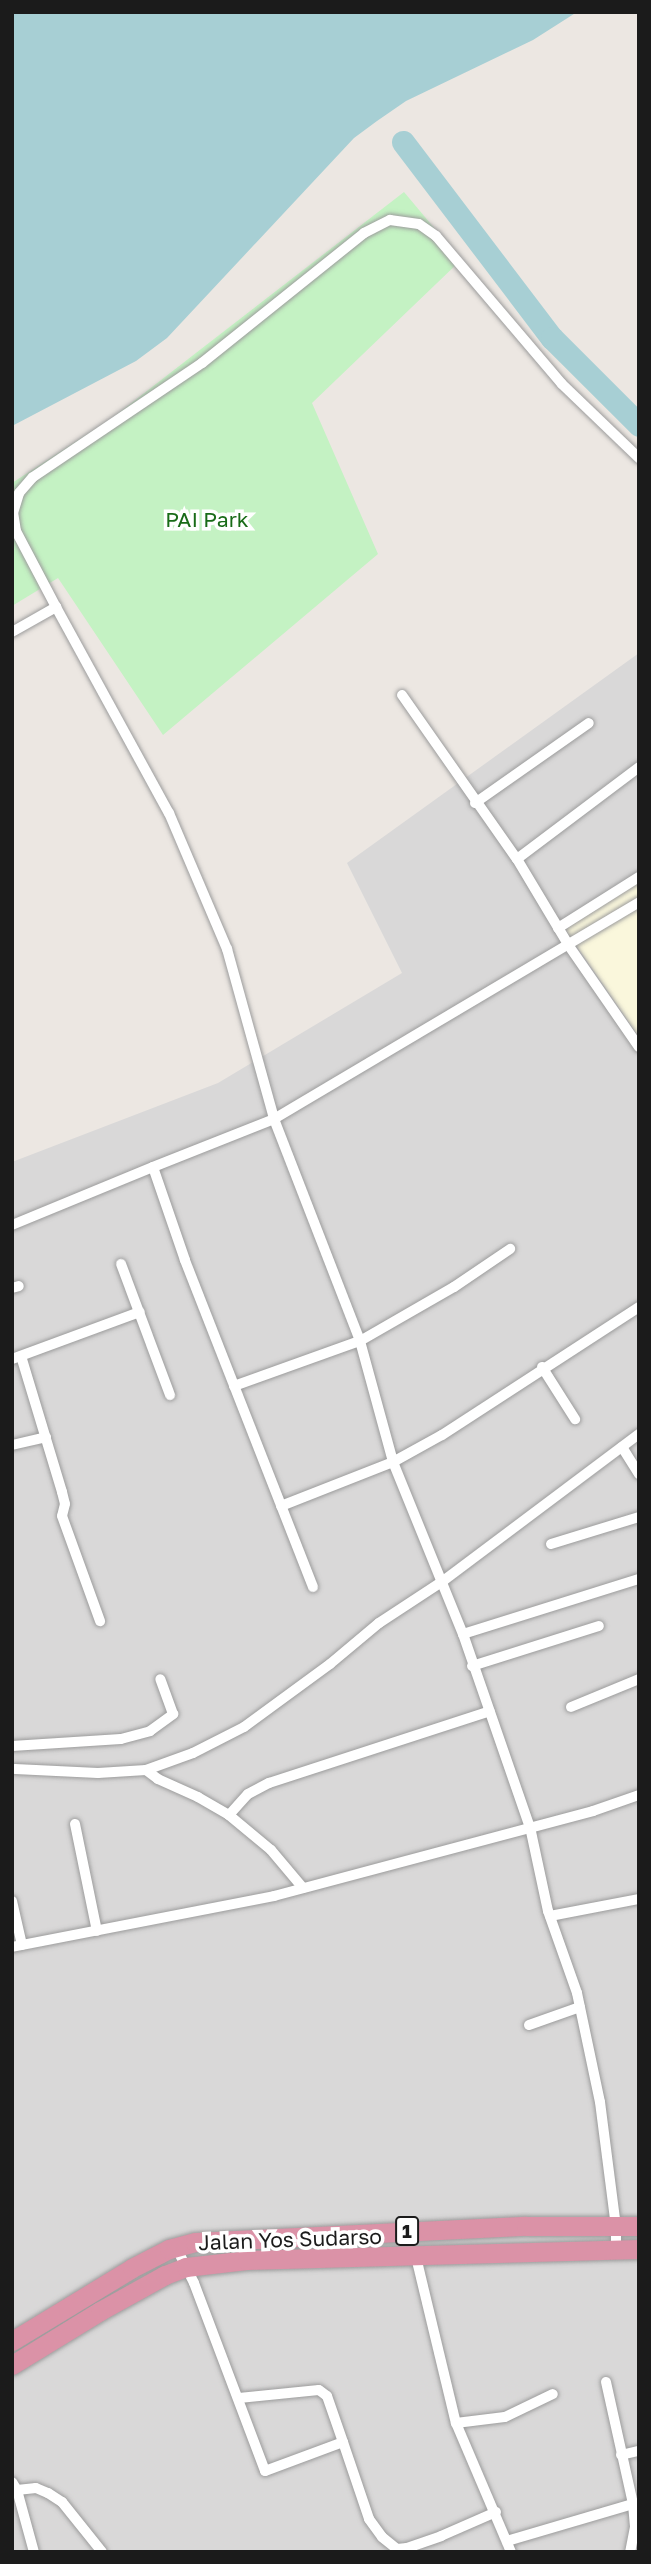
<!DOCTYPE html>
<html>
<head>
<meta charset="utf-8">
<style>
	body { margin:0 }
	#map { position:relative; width:651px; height:2564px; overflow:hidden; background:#ece7e2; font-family:"Golos Text",sans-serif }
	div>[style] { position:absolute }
	.residential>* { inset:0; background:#d9d8d8 }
	.education>* { inset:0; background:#faf7dc }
	.park>* { inset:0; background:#c4f2c3 }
	.water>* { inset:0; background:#a7cfd4 }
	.river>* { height:23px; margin:-11.5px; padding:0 11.5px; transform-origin:11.5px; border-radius:11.5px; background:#a7cfd4 }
	.roads { filter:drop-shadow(0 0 2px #9c9c9c) drop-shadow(0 0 2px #9c9c9c) }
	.street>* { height:10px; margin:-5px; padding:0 5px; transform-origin:5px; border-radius:5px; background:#fff }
	.highway>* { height:19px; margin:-9.5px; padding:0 9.5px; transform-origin:9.5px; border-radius:9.5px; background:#db92a7 }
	span { translate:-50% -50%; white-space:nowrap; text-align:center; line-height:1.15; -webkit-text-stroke:7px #fff; paint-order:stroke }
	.shield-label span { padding:2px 5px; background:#fff; border:2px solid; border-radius:5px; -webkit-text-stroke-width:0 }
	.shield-label { font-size:19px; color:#1b1b1b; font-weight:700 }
	.park-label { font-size:21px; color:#196b18 }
	.street-label { font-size:21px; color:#1b1b1b }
	.frame { position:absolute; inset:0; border:14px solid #1b1b1b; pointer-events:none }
</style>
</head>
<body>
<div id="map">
	<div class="residential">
		<div style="clip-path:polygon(639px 653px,639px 2552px,12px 2552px,12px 1162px,218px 1083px,402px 973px,347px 863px)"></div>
	</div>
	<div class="education">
		<div style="clip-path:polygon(639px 882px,639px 1037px,565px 929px)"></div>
	</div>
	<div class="park">
		<div style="clip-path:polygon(404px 192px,461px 260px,312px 403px,378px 554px,163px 735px,58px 578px,12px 606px,12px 483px,112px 418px)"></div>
	</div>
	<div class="water">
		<div style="clip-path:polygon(12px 12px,577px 12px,533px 40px,406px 101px,377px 121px,354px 138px,167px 338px,136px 361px,12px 426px)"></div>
	</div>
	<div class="river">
		<div style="left:403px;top:142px;width:246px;rotate:52.8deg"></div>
		<div style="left:552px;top:338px;width:123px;rotate:45deg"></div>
	</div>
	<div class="roads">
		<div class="street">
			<div style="left:56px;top:607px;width:86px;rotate:-117.8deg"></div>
			<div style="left:16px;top:531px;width:18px;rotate:-99deg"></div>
			<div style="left:13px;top:513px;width:21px;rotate:-73deg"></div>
			<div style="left:19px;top:493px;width:21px;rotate:-49deg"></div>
			<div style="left:33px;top:477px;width:204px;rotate:-34deg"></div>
			<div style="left:202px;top:363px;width:208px;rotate:-38.7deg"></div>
			<div style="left:364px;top:233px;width:29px;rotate:-27deg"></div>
			<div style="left:390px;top:220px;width:29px;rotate:8deg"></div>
			<div style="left:419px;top:224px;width:21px;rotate:35deg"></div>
			<div style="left:436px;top:236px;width:194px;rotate:49.6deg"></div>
			<div style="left:562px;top:384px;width:107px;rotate:43.9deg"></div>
			<div style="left:12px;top:632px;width:51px;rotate:-29.6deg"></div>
			<div style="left:56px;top:607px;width:235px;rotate:61.3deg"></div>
			<div style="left:169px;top:813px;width:148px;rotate:66.9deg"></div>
			<div style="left:227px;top:949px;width:176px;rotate:74.5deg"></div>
			<div style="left:274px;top:1119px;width:238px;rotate:68.8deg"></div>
			<div style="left:360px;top:1341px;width:125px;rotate:74.7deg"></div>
			<div style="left:393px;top:1462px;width:186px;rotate:67.9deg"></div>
			<div style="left:463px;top:1634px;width:204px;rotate:70.9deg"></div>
			<div style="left:530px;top:1827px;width:86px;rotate:77.9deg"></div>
			<div style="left:548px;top:1911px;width:87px;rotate:70.5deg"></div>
			<div style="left:577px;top:1993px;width:111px;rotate:78.1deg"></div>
			<div style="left:600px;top:2102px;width:126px;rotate:82.7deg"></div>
			<div style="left:616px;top:2227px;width:23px;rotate:90deg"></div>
			<div style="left:402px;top:695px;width:200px;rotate:55deg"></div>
			<div style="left:517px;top:859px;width:101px;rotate:59.1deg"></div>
			<div style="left:569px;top:946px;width:123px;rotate:55.3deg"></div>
			<div style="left:475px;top:803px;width:139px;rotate:-35.1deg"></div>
			<div style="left:517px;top:859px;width:153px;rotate:-37deg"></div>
			<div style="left:558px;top:928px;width:96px;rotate:-32.2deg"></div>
			<div style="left:12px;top:1225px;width:152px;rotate:-22.4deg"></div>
			<div style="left:121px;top:1264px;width:140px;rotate:69.5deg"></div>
			<div style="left:12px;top:1288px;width:7px;rotate:-16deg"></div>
			<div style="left:21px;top:1356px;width:142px;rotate:73.2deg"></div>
			<div style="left:62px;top:1492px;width:12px;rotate:76deg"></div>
			<div style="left:65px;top:1504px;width:12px;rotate:104deg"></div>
			<div style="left:62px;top:1516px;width:112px;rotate:70.1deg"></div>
			<div style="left:12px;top:1359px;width:136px;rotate:-20.2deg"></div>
			<div style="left:542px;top:1367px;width:62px;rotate:57.6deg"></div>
			<div style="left:234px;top:1386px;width:134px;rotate:-19.7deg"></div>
			<div style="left:360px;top:1341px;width:108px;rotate:-29.9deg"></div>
			<div style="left:454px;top:1287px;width:68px;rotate:-34.2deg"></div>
			<div style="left:12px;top:1445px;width:35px;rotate:-13deg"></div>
			<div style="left:622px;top:1447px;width:32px;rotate:58deg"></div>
			<div style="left:281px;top:1506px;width:120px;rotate:-21.4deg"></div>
			<div style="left:393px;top:1462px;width:56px;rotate:-28.9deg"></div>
			<div style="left:442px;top:1435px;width:235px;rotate:-33deg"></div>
			<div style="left:551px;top:1544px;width:92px;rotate:-17.1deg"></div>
			<div style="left:313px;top:1587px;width:351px;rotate:-111.4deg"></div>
			<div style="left:185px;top:1260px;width:98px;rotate:-109deg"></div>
			<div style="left:153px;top:1167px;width:130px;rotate:-21.6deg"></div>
			<div style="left:274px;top:1119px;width:425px;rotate:-30.7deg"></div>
			<div style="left:463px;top:1634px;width:184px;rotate:-17.4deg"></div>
			<div style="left:472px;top:1666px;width:133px;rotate:-17.5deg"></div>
			<div style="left:571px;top:1707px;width:74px;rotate:-22.4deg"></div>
			<div style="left:12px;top:1746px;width:109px;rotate:-3.7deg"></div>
			<div style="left:121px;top:1739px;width:30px;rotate:-15deg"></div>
			<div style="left:150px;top:1731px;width:29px;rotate:-36deg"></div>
			<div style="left:173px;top:1714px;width:37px;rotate:-110deg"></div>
			<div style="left:15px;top:1769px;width:83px;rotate:2.8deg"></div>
			<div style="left:98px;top:1773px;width:48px;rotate:-3.6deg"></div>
			<div style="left:229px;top:1815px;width:28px;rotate:-48deg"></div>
			<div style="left:248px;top:1794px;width:24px;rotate:-28deg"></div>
			<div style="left:269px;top:1783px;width:232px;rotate:-18deg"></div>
			<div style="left:75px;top:1824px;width:109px;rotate:78.4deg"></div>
			<div style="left:303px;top:1888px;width:50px;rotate:-130.1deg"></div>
			<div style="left:271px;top:1850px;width:55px;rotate:-140.2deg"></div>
			<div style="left:229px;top:1815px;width:36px;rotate:-150deg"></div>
			<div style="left:198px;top:1797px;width:44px;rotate:-155.8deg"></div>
			<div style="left:158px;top:1779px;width:15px;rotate:-143deg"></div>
			<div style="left:146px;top:1770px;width:50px;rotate:-19.9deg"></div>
			<div style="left:193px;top:1753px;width:57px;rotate:-27deg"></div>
			<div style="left:244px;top:1727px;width:107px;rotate:-36.2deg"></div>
			<div style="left:330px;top:1664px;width:64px;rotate:-39.9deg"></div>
			<div style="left:379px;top:1623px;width:77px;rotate:-33.3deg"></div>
			<div style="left:443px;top:1581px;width:245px;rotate:-36.9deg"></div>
			<div style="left:12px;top:1901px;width:45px;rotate:77.2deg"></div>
			<div style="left:550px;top:1916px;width:91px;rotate:-10.8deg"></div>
			<div style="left:12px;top:1947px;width:267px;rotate:-11deg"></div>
			<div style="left:274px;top:1896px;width:330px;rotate:-14.9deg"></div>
			<div style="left:593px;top:1811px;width:49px;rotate:-19.2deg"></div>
			<div style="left:529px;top:2025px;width:54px;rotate:-19.4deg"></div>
			<div style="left:176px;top:2247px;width:40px;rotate:63.4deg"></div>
			<div style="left:194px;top:2283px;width:201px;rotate:69.3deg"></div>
			<div style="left:265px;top:2471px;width:83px;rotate:-20.4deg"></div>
			<div style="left:343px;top:2442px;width:81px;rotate:71.3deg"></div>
			<div style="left:369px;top:2519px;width:22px;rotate:54deg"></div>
			<div style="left:382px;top:2537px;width:19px;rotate:39deg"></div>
			<div style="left:397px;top:2549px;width:10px;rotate:-6deg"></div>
			<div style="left:407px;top:2548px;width:36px;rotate:-19deg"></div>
			<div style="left:441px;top:2536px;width:60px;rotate:-23.6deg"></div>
			<div style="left:416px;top:2257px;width:171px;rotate:76.5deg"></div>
			<div style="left:456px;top:2423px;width:140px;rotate:66.9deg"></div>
			<div style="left:606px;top:2382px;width:125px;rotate:77.5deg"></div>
			<div style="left:633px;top:2504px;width:23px;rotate:85deg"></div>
			<div style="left:635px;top:2527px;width:25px;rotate:101deg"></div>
			<div style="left:239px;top:2398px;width:80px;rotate:-5.7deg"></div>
			<div style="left:319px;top:2390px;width:10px;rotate:37deg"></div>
			<div style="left:327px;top:2396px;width:49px;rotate:70.8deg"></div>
			<div style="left:456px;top:2423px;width:49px;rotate:-7deg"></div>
			<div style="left:505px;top:2417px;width:53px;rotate:-25.6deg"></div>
			<div style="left:621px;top:2455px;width:18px;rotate:-13deg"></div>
			<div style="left:12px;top:2482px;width:9px;rotate:58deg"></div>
			<div style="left:17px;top:2490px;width:64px;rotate:74.7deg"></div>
			<div style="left:17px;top:2490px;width:19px;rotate:-6deg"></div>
			<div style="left:36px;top:2488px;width:13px;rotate:23deg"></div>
			<div style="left:48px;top:2493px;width:17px;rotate:33deg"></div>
			<div style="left:62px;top:2502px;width:64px;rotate:51.3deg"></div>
			<div style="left:507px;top:2541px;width:131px;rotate:-16.4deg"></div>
		</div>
		<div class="highway">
			<div style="left:12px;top:2341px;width:140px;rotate:-31.3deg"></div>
			<div style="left:132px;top:2268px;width:42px;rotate:-27.2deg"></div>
			<div style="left:169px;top:2249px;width:27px;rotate:-15deg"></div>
			<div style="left:195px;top:2242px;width:331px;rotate:-2.8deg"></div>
			<div style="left:526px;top:2226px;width:113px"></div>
			<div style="left:12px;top:2365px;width:103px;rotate:-31.5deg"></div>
			<div style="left:100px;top:2311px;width:74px;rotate:-29deg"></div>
			<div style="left:165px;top:2275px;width:22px;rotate:-21deg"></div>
			<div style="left:186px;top:2267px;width:61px;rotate:-6.5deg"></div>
			<div style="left:247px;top:2260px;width:392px;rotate:-1.6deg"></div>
		</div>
	</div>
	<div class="shield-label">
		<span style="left:407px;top:2231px">1</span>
	</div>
	<div class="park-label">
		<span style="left:207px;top:519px">PAI Park</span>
	</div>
	<div class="street-label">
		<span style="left:290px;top:2239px;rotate:-2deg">Jalan Yos Sudarso</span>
	</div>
	<div class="frame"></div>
</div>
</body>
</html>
